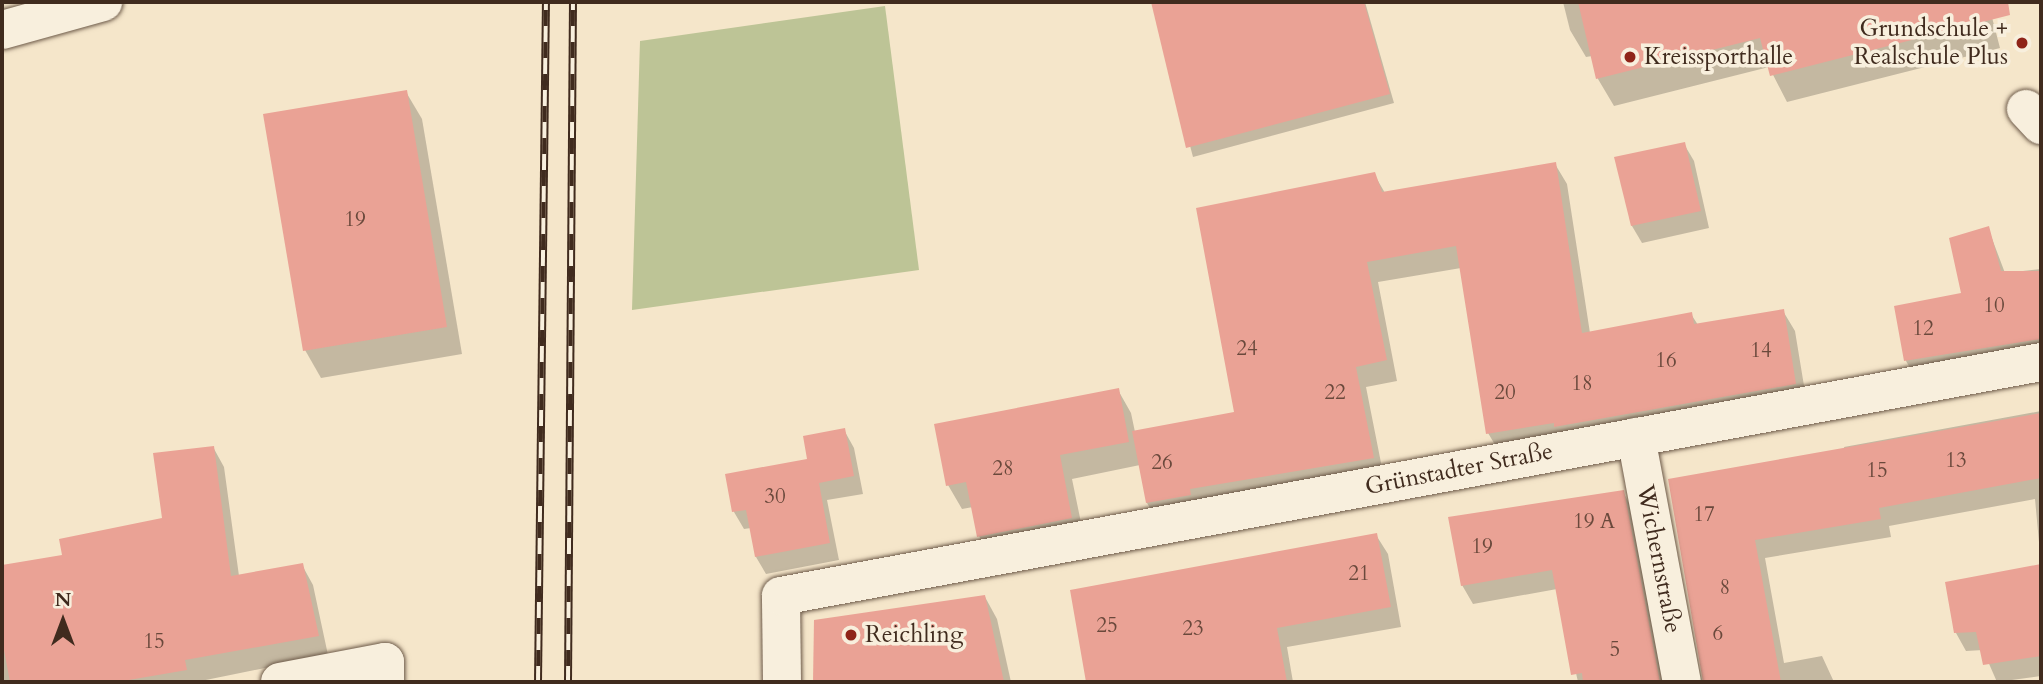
<!DOCTYPE html>
<html>
<head>
<meta charset="utf-8">
<style>
	body { margin:0 }
	#map { position:relative; width:2043px; height:684px; overflow:hidden; background:#f5e6ca; font-family:Cardo,serif }
	div>[style] { position:absolute }
	.green>* { inset:0; background:#bdc496 }
	.shadow>* { inset:0; background:#0003 }
	.building>* { inset:0; background:#eaa295 }
	.roads { filter:drop-shadow(0 0 2px #6d5a49) drop-shadow(0 0 2px #6d5a49) }
	.street>* { height:38px; margin:-19px; padding:0 19px; transform-origin:19px; border-radius:19px; background:#f8efdd }
	.secondary>* { height:38px; margin:-19px; padding:0 19px; transform-origin:19px; border-radius:19px; background:#f8efdd }
	.rail>* { height:8px; margin-top:-4px; transform-origin:0; background:repeating-linear-gradient(90deg,#f8efdd 0 16px,#402b1e 0 32px); box-sizing:border-box; border-block:2px solid #402b1e }
	.dots>* { width:19px; height:19px; translate:-50% -50%; box-sizing:border-box; border:4px solid #f8efdd; border-radius:50% }
	span { translate:-50% -50%; white-space:nowrap; text-align:center; line-height:1.15; -webkit-text-stroke:7px #f8efdd; paint-order:stroke }
	.number-label { font-size:21px; color:#6a493c }
	.number-label span { -webkit-text-stroke-width:0 }
	.poi-label { font-size:24px; color:#402b1e }
	.right { translate:-100% -50%; text-align:right }
	.left { translate:0 -50%; text-align:left }
	.street-label { font-size:24px; color:#402b1e }
	.frame { position:absolute; inset:0; border:4px solid #402b1e; pointer-events:none }
	.north { position:absolute; left:28px; top:586px; width:70px; height:70px; -webkit-text-stroke:5px #f8efdd; paint-order:stroke; rotate:0deg; font-size:19px; font-weight:700; line-height:28px; text-align:center; color:#402b1e }
	.north::after { content:''; display:block; margin:auto; width:24px; height:32px; background:#402b1e; clip-path:polygon(50% 0,100% 100%,50% 72%,0 100%) }
</style>
</head>
<body>
<div id="map">
	<div class="green">
		<div style="clip-path:polygon(885px 6px,919px 270px,632px 310px,640px 41px)"></div>
	</div>
	<div class="shadow">
		<div style="clip-path:polygon(1152px 2px,1365px 2px,1394px 103px,1193px 157px)"></div>
		<div style="clip-path:polygon(1563px 2px,1988px 2px,2000px 48px,1787px 102px,1769px 67px,1614px 106px,1598px 79px,1592px 56px,1586px 57px,1570px 30px)"></div>
		<div style="clip-path:polygon(406px 92px,422px 119px,462px 354px,321px 378px,305px 350px)"></div>
		<div style="clip-path:polygon(1684px 144px,1694px 161px,1709px 228px,1642px 243px,1632px 226px,1617px 159px)"></div>
		<div style="clip-path:polygon(1555px 164px,1567px 184px,1590px 333px,1691px 314px,1698px 325px,1783px 311px,1795px 331px,1807px 404px,1500px 453px,1488px 433px,1461px 268px,1378px 282px,1397px 381px,1366px 387px,1384px 478px,1159px 523px,1147px 503px,1140px 465px,1072px 479px,1085px 542px,992px 560px,979px 536px,973px 507px,962px 509px,948px 485px,1118px 390px,1131px 413px,1135px 432px,1236px 414px,1374px 174px,1385px 193px)"></div>
		<div style="clip-path:polygon(1988px 228px,2005px 273px,2041px 269px,2041px 355px,1916px 378px,1906px 361px,1896px 307px,1963px 295px)"></div>
		<div style="clip-path:polygon(2041px 411px,2041px 564px,2035px 499px,1889px 526px,1891px 537px,1765px 558px,1784px 663px,1822px 656px,1834px 682px,1704px 682px,1670px 481px,1845px 452px,1844px 447px)"></div>
		<div style="clip-path:polygon(844px 430px,854px 448px,863px 494px,827px 500px,839px 560px,766px 574px,756px 557px,751px 528px,744px 529px,734px 512px,727px 475px,809px 460px)"></div>
		<div style="clip-path:polygon(213px 447px,224px 467px,239px 576px,302px 565px,313px 585px,328px 655px,196px 682px,2px 682px,2px 567px,64px 556px,164px 520px)"></div>
		<div style="clip-path:polygon(1623px 492px,1633px 510px,1666px 682px,1578px 682px,1557px 589px,1473px 604px,1462px 585px)"></div>
		<div style="clip-path:polygon(1376px 535px,1388px 554px,1401px 627px,1287px 647px,1293px 682px,1088px 682px,1072px 592px)"></div>
		<div style="clip-path:polygon(2041px 566px,2041px 676px,1997px 682px,1983px 650px,1966px 651px,1956px 633px,1947px 584px)"></div>
		<div style="clip-path:polygon(985px 597px,997px 619px,1011px 682px,815px 682px,815px 621px)"></div>
	</div>
	<div class="building">
		<div style="clip-path:polygon(1151px 2px,1364px 2px,1390px 94px,1186px 148px)"></div>
		<div style="clip-path:polygon(1578px 2px,2008px 2px,2010px 15px,1770px 76px,1760px 38px,1596px 79px)"></div>
		<div style="clip-path:polygon(407px 90px,447px 327px,303px 351px,263px 114px)"></div>
		<div style="clip-path:polygon(1685px 142px,1701px 211px,1631px 226px,1614px 157px)"></div>
		<div style="clip-path:polygon(1556px 162px,1582px 333px,1692px 312px,1694px 324px,1784px 309px,1796px 384px,1554px 427px,1554px 423px,1486px 434px,1456px 246px,1367px 262px,1387px 360px,1356px 367px,1374px 458px,1190px 489px,1191px 495px,1146px 503px,1132px 431px,1234px 412px,1196px 208px,1375px 172px,1382px 192px)"></div>
		<div style="clip-path:polygon(1989px 226px,2001px 271px,2041px 271px,2041px 339px,1904px 361px,1894px 306px,1961px 293px,1949px 238px)"></div>
		<div style="clip-path:polygon(1119px 388px,1129px 442px,1060px 455px,1072px 518px,977px 537px,966px 482px,946px 486px,934px 424px)"></div>
		<div style="clip-path:polygon(2041px 413px,2041px 478px,1879px 508px,1881px 519px,1755px 540px,1781px 682px,1703px 682px,1668px 479px)"></div>
		<div style="clip-path:polygon(845px 428px,854px 476px,819px 483px,830px 543px,755px 557px,746px 510px,732px 512px,725px 474px,807px 459px,803px 436px)"></div>
		<div style="clip-path:polygon(214px 446px,231px 576px,303px 563px,319px 636px,185px 660px,187px 670px,117px 682px,10px 682px,2px 639px,2px 565px,62px 555px,59px 539px,162px 518px,153px 453px)"></div>
		<div style="clip-path:polygon(1624px 490px,1660px 682px,1583px 682px,1582px 673px,1571px 675px,1552px 570px,1461px 586px,1448px 517px)"></div>
		<div style="clip-path:polygon(1377px 533px,1391px 607px,1277px 628px,1287px 682px,1086px 682px,1070px 590px)"></div>
		<div style="clip-path:polygon(2041px 564px,2041px 656px,1983px 665px,1976px 632px,1954px 633px,1945px 582px)"></div>
		<div style="clip-path:polygon(985px 595px,1004px 682px,813px 682px,814px 620px)"></div>
	</div>
	<div class="roads">
		<div class="street">
			<div style="left:2026px;top:109px;width:22px;rotate:47deg"></div>
			<div style="left:1636px;top:437px;width:249px;rotate:79.4deg"></div>
			<div style="left:280px;top:682px;width:107px;rotate:-10.8deg"></div>
			<div style="left:385px;top:662px;width:20px;rotate:90deg"></div>
			<div style="left:782px;top:682px;width:86px;rotate:-90.7deg"></div>
			<div style="left:781px;top:596px;width:1282px;rotate:-10.52deg"></div>
		</div>
		<div class="secondary">
			<div style="left:2px;top:30px;width:105px;rotate:-15.5deg"></div>
		</div>
	</div>
	<div class="rail">
		<div style="left:538px;top:682px;width:680px;rotate:-89.33deg"></div>
		<div style="left:568px;top:682px;width:680px;rotate:-89.58deg"></div>
	</div>
	<div class="dots">
		<div style="left:2022px;top:43px;background:#8f2418"></div>
		<div style="left:1630px;top:57px;background:#8f2418"></div>
		<div style="left:851px;top:635px;background:#8f2418"></div>
	</div>
	<div class="number-label">
		<span style="left:355px;top:220px">19</span>
		<span style="left:1994px;top:306px">10</span>
		<span style="left:1923px;top:329px">12</span>
		<span style="left:1247px;top:349px">24</span>
		<span style="left:1761px;top:351px">14</span>
		<span style="left:1666px;top:361px">16</span>
		<span style="left:1582px;top:384px">18</span>
		<span style="left:1335px;top:393px">22</span>
		<span style="left:1505px;top:393px">20</span>
		<span style="left:1956px;top:461px">13</span>
		<span style="left:1162px;top:463px">26</span>
		<span style="left:1003px;top:469px">28</span>
		<span style="left:1877px;top:471px">15</span>
		<span style="left:775px;top:497px">30</span>
		<span style="left:1704px;top:515px">17</span>
		<span style="left:1594px;top:522px">19 A</span>
		<span style="left:1482px;top:547px">19</span>
		<span style="left:1359px;top:574px">21</span>
		<span style="left:1725px;top:588px">8</span>
		<span style="left:1107px;top:626px">25</span>
		<span style="left:1193px;top:629px">23</span>
		<span style="left:1718px;top:634px">6</span>
		<span style="left:154px;top:642px">15</span>
		<span style="left:1615px;top:650px">5</span>
	</div>
	<div class="poi-label">
		<span class="right" style="left:2008px;top:43px">Grundschule +<br>Realschule Plus</span>
		<span class="left" style="left:1644px;top:57px">Kreissporthalle</span>
		<span class="left" style="left:865px;top:635px">Reichling</span>
	</div>
	<div class="street-label">
		<span style="left:1459px;top:469px;rotate:-11deg">Grünstadter Straße</span>
		<span style="left:1659px;top:559px;rotate:79deg">Wichernstraße</span>
	</div>
	<div class="frame"></div>
	<div class="north">N</div>
</div>
</body>
</html>
